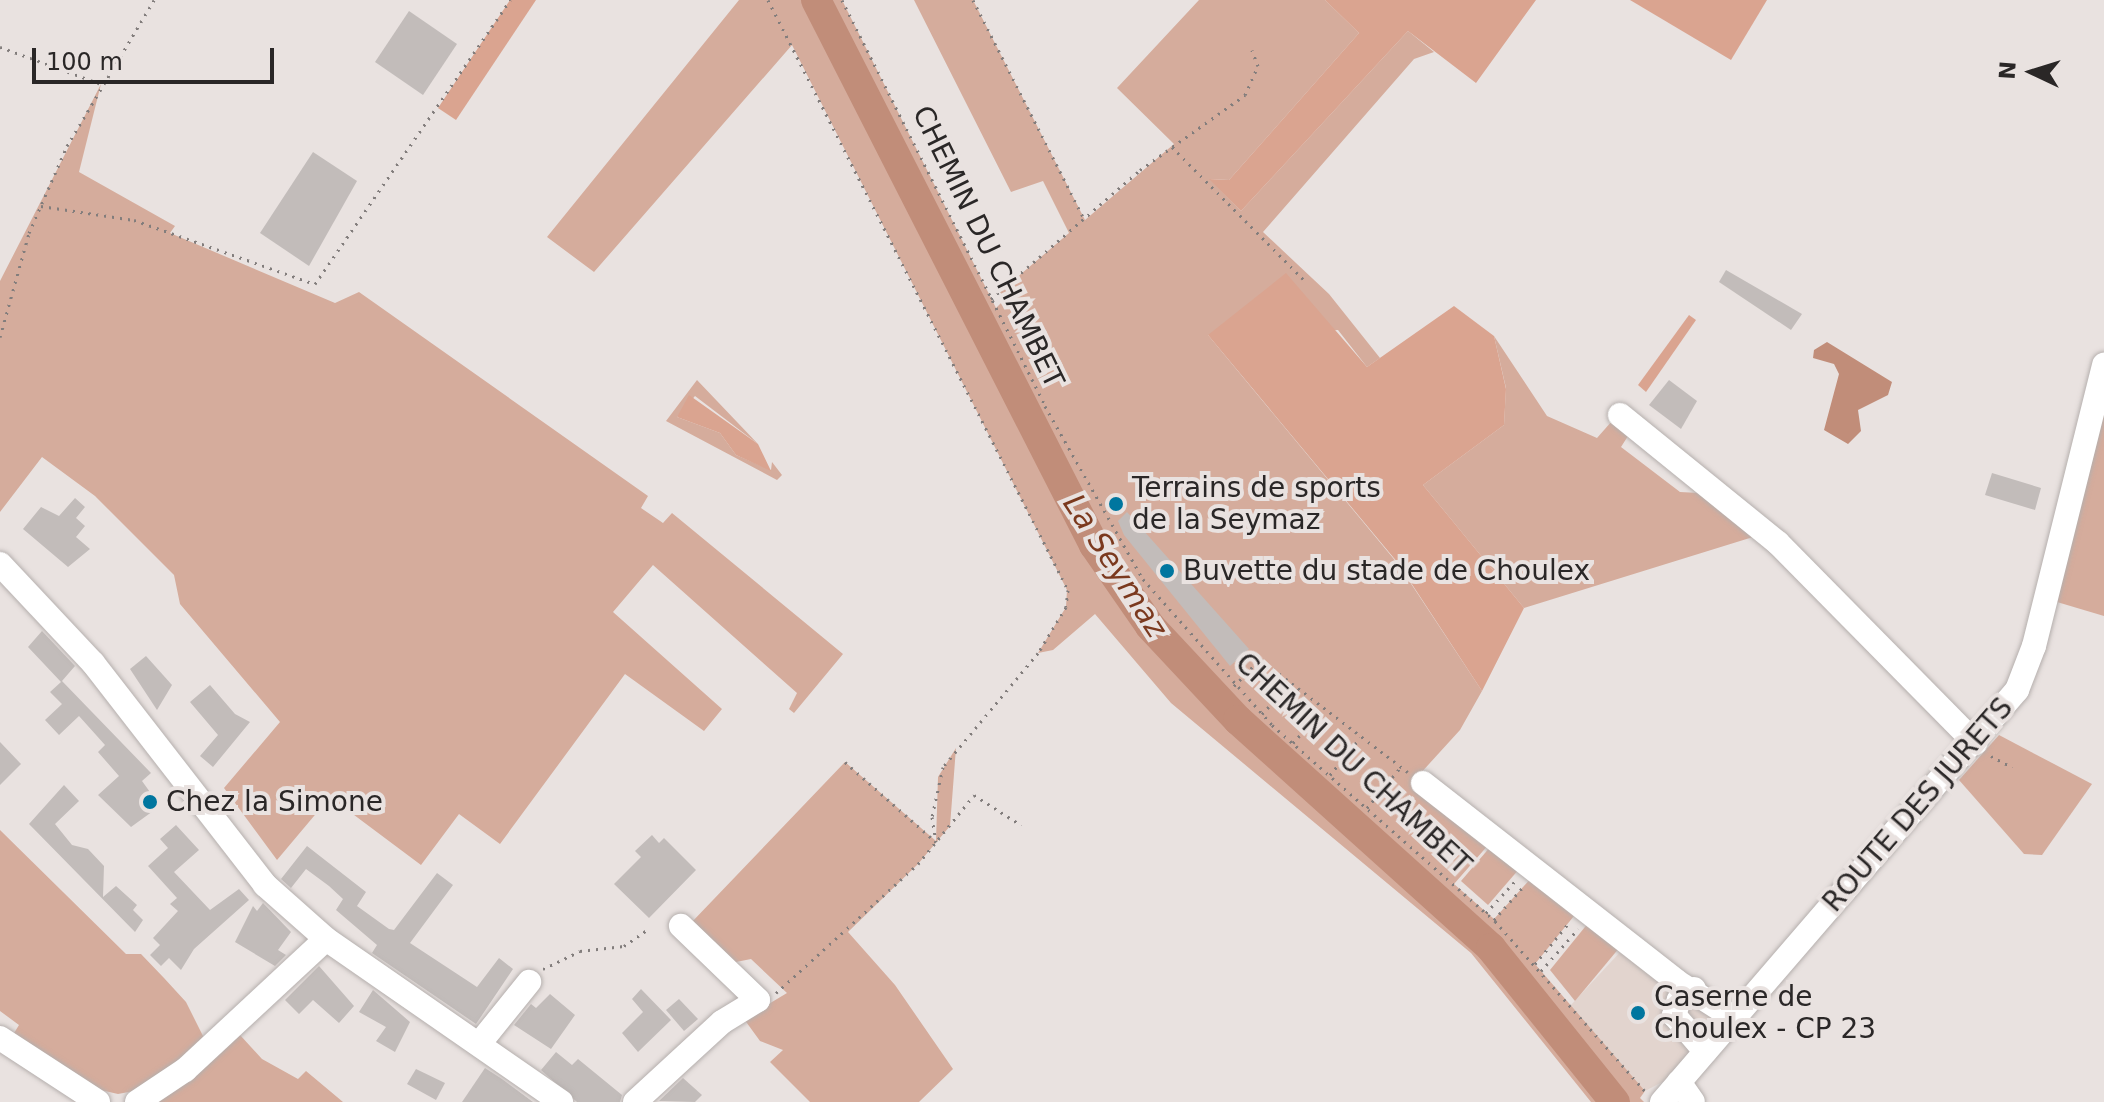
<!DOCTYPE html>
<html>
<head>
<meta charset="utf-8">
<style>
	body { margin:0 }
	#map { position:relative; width:2104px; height:1102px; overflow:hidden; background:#e9e2e0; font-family:"DejaVu Sans",sans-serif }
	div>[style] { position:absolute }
	.built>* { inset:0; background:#e2d4ce }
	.green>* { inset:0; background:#d5ac9c }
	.forest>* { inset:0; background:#daa490 }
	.water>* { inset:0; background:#c18d79 }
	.river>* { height:30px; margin:-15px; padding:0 15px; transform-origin:15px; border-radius:15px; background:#c18d79 }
	.building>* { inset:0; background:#c2bcba }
	.path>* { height:3px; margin-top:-1.5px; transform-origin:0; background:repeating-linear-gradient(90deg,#827d7c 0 2px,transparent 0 8px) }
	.roads { filter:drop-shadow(0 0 2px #b5afad) drop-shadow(0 0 2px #b5afad) }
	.minor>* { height:24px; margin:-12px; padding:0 12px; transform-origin:12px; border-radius:12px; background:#fff }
	.dots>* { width:22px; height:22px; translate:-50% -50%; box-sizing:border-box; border:4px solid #e9e2e0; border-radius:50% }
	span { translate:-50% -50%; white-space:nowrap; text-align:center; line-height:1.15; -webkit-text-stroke:8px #e9e2e0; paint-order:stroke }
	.street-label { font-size:28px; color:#2a2727 }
	.poi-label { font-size:28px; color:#2a2727 }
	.left { translate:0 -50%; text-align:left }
	.water-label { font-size:30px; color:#7b391e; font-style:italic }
	.north { position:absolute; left:1992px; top:32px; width:80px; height:80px; -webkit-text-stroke:6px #e9e2e0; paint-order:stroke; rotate:274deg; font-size:22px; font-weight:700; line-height:32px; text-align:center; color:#2a2727 }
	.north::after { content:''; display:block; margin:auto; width:28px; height:36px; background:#2a2727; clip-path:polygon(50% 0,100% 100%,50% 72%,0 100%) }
	.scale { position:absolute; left:32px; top:48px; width:242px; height:36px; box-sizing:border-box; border:4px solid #2a2727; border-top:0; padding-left:10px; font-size:24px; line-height:28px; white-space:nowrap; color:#2a2727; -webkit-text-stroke:6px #e9e2e0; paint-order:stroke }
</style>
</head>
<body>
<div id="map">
	<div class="built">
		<div style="clip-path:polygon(1623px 949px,1737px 1001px,1672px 1077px,1645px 1091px,1570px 1006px)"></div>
	</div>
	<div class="green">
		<div style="clip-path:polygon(739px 0,842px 0,996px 308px,1005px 299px,1000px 292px,1069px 233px,1043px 181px,1011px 192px,914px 0,973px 0,1085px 220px,1174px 144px,1117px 88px,1199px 0,1325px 0,1359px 33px,1229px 180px,1210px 179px,1241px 211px,1408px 31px,1434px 52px,1414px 59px,1263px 232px,1329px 294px,1380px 358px,1367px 367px,1338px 330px,1208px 335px,1398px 564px,1482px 691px,1460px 730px,1419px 775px,1497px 835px,1454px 884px,1494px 919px,1533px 876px,1578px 911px,1535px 964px,1645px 1091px,1640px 1098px,1644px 1102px,1591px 1102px,1471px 953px,1171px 703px,1095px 614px,1053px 650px,1038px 653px,1066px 607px,1067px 590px,792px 45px,594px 272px,547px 237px)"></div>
		<div style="clip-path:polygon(101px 84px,79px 172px,175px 226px,170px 233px,335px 303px,359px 292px,648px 496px,641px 508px,663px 523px,672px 513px,843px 654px,794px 713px,789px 709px,797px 693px,653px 565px,613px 612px,722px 709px,704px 731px,625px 674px,500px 844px,459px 814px,421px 865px,330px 797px,277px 860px,224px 788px,280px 722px,180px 604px,174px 575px,95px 496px,42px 457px,0 512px,0 281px)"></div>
		<div style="clip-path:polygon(1494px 336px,1547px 416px,1597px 438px,1612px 421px,1628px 436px,1621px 447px,1680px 492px,1699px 493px,1753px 537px,1524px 608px,1423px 485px,1504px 425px,1506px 388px)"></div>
		<div style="clip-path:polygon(697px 380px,758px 444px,695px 396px,677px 417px,720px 433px,736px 455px,771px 470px,772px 462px,782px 475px,777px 480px,666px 421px)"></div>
		<div style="clip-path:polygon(2104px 394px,2104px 616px,2057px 602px)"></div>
		<div style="clip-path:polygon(1999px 735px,2092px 784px,2042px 855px,2024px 854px,1959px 780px)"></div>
		<div style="clip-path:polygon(956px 748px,950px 826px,918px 864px,848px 932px,895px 985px,953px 1069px,919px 1102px,810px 1102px,770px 1062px,783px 1050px,760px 1041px,744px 1019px,787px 993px,751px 959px,726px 964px,690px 924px,845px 762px,936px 841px,938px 777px)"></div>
		<div style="clip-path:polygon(0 830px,126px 954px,141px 954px,164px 978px,186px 1002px,207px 1044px,134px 1091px,118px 1094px,96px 1089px,11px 1038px,19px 1025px,0 1011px)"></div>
		<div style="clip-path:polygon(1491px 846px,1520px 868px,1488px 905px,1461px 881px)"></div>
		<div style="clip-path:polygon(1589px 922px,1620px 947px,1575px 1001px,1550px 970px)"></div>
		<div style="clip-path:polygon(240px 1035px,262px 1059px,298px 1079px,306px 1071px,343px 1102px,156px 1102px)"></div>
	</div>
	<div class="forest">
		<div style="clip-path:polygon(510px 0,536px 0,456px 120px,438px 108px)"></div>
		<div style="clip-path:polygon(1325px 0,1536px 0,1476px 83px,1408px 31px,1241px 211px,1209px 179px,1229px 180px,1359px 33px)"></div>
		<div style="clip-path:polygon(1630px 0,1767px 0,1731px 60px)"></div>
		<div style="clip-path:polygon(1286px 273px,1367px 367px,1454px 306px,1494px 336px,1506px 389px,1504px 425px,1423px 485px,1524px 608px,1482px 691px,1398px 563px,1208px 335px)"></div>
		<div style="clip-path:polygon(1689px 315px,1696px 320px,1646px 392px,1638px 385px)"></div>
		<div style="clip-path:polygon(689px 395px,758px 444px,771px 471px,736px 455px,720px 433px,677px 417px)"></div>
	</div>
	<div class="water">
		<div style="clip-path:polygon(1827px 342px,1892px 382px,1888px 395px,1858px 410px,1861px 431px,1848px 444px,1824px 430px,1839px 374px,1834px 364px,1813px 358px,1814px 350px)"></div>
	</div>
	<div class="river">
		<div style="left:816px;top:0;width:612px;rotate:62.97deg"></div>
		<div style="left:1094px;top:545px;width:98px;rotate:55.3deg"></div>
		<div style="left:1150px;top:626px;width:129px;rotate:46.9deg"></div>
		<div style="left:1238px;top:720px;width:341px;rotate:42deg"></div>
		<div style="left:1491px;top:948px;width:198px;rotate:51.2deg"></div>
	</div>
	<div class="building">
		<div style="clip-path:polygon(409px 11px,457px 44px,423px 95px,375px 62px)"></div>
		<div style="clip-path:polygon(313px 152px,357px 181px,309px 266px,260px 233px)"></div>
		<div style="clip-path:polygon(1726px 270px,1802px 314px,1791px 330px,1719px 282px)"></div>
		<div style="clip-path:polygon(1669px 380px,1697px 401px,1681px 429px,1649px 405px)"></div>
		<div style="clip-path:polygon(1992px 473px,2041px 488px,2035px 510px,1985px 495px)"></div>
		<div style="clip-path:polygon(75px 498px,85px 507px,76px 518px,85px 526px,76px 537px,90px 549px,68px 567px,23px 529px,41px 507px,59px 516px)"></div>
		<div style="clip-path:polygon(1127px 512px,1249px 649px,1230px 666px,1124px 535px,1118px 521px)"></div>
		<div style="clip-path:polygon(42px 631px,75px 666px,62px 681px,151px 773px,142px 781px,160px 806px,131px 827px,98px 795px,119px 776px,98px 752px,105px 745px,79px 716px,59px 735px,45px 720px,62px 704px,50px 692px,61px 682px,28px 647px)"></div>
		<div style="clip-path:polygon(146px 656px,172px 685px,157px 710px,130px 669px)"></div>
		<div style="clip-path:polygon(210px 685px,235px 714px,250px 722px,213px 767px,200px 756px,218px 735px,190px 702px)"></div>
		<div style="clip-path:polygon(0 742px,21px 764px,0 785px)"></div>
		<div style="clip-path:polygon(64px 785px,79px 801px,55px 824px,72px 845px,88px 849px,104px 866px,103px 897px,116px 886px,137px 905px,133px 910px,143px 920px,135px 932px,29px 824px)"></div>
		<div style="clip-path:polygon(176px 825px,199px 850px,174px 872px,210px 910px,239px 889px,249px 900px,194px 949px,181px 970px,169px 958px,161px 966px,150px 955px,160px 945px,153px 938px,178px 911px,170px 904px,177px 898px,148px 866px,168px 848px,160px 839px)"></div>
		<div style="clip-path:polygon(652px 835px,659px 843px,664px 838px,696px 870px,649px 918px,614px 884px,641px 857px,635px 851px)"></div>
		<div style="clip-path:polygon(307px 846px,366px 892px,357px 906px,389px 929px,394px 930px,437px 873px,453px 885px,410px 943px,477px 987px,499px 958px,513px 969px,476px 1024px,372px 953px,377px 945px,336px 910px,343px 899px,329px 886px,306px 869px,291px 888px,281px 879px)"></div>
		<div style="clip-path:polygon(263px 903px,291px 932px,278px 950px,286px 955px,275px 966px,235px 942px,253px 906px,257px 911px)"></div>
		<div style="clip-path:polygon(319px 966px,354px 1006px,339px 1023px,313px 1000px,299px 1014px,285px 1000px)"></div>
		<div style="clip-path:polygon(641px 989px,671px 1020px,638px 1052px,622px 1033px,643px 1012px,632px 999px)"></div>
		<div style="clip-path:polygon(373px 990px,410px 1022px,395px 1052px,376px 1041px,386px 1027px,359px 1012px)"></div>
		<div style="clip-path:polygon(550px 994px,575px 1015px,551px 1049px,514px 1025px,531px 1004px,536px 1008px)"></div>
		<div style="clip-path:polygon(679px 999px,698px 1019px,684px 1031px,666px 1010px)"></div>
		<div style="clip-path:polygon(556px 1052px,572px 1065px,578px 1059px,622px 1095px,620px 1102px,577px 1102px,541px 1070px)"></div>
		<div style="clip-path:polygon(485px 1068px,502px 1079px,533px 1102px,462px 1102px)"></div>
		<div style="clip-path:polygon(416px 1069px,445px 1083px,436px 1100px,407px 1084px)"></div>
		<div style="clip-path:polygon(683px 1078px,702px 1095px,695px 1102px,659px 1101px)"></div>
	</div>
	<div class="path">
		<div style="left:768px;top:0;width:662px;rotate:63.05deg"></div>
		<div style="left:1068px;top:590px;width:17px;rotate:97deg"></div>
		<div style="left:1066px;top:607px;width:54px;rotate:121.3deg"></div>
		<div style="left:1038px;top:653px;width:148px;rotate:129.8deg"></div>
		<div style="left:943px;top:767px;width:51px;rotate:102.4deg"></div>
		<div style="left:932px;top:817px;width:25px;rotate:81deg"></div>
		<div style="left:842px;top:0;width:454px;rotate:63.4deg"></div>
		<div style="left:1045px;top:406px;width:199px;rotate:60.5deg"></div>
		<div style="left:1143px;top:579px;width:195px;rotate:48.5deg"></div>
		<div style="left:1272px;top:725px;width:297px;rotate:41.3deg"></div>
		<div style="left:1495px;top:921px;width:228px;rotate:48.6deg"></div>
		<div style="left:973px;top:0;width:248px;rotate:63.1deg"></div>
		<div style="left:0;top:47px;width:108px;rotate:20.1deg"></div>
		<div style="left:1172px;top:147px;width:192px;rotate:45.2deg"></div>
		<div style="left:41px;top:206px;width:94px;rotate:8.6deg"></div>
		<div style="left:134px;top:220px;width:192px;rotate:19.5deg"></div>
		<div style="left:315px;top:284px;width:345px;rotate:-55.5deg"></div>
		<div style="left:991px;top:299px;width:197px;rotate:-40.9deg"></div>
		<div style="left:1140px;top:170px;width:129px;rotate:-35.5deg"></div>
		<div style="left:1245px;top:95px;width:32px;rotate:-66deg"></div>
		<div style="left:1258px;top:66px;width:17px;rotate:-111deg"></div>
		<div style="left:0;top:337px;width:108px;rotate:-74.4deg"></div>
		<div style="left:29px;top:233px;width:95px;rotate:-66.4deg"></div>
		<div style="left:67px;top:146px;width:170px;rotate:-59.2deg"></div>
		<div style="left:1234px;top:686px;width:37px;rotate:-46deg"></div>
		<div style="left:1260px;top:659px;width:186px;rotate:37.4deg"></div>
		<div style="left:1262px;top:714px;width:42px;rotate:-46.9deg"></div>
		<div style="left:1293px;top:743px;width:47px;rotate:-48.5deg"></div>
		<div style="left:1991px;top:756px;width:24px;rotate:28deg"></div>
		<div style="left:845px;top:762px;width:121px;rotate:41.3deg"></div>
		<div style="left:1330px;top:775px;width:48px;rotate:-51deg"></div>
		<div style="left:1367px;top:808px;width:52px;rotate:-50.5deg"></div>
		<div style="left:1486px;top:913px;width:45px;rotate:-47.7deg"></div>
		<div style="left:1494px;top:920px;width:44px;rotate:-48.7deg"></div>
		<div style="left:1535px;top:964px;width:52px;rotate:-50.5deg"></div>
		<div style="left:543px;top:969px;width:41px;rotate:-25.9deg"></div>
		<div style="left:580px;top:951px;width:44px;rotate:-6.5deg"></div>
		<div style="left:624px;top:946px;width:28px;rotate:-35deg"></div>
		<div style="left:1541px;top:971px;width:56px;rotate:-48.6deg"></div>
		<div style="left:776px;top:993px;width:192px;rotate:-42.3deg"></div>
		<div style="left:918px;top:864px;width:89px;rotate:-50.9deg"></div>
		<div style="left:974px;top:795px;width:56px;rotate:32.6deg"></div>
	</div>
	<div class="roads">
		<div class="minor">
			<div style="left:1620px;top:415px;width:203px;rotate:39deg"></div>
			<div style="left:1778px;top:543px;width:281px;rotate:45.4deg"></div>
			<div style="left:0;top:564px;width:136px;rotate:46.8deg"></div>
			<div style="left:93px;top:663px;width:281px;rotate:52.2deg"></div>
			<div style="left:265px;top:885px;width:81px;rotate:41.5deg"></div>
			<div style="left:326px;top:939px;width:286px;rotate:34.7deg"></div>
			<div style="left:1423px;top:783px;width:321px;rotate:38deg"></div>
			<div style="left:1676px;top:981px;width:69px;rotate:32.5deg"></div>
			<div style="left:1694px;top:989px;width:19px;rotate:144deg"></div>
			<div style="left:1679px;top:1000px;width:16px;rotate:108deg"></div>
			<div style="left:1674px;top:1015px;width:48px;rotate:49.3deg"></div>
			<div style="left:0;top:1038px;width:117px;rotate:33.1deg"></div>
			<div style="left:479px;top:1044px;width:80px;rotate:-51.1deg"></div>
			<div style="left:1679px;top:1082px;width:24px;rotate:55deg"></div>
			<div style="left:137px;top:1102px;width:58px;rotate:-33.7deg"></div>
			<div style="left:185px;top:1070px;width:192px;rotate:-42.9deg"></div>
			<div style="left:635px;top:1102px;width:118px;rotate:-42.6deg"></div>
			<div style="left:722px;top:1022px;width:42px;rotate:-31.4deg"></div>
			<div style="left:758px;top:1000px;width:107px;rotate:-136.1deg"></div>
			<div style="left:1662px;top:1102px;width:544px;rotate:-49.25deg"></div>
			<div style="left:2017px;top:690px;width:47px;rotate:-68.9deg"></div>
			<div style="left:2034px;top:646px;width:290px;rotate:-76deg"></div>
		</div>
	</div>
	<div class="dots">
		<div style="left:1116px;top:504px;background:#00769f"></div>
		<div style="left:1167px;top:571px;background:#00769f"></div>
		<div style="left:150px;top:802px;background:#00769f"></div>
		<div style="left:1638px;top:1013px;background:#00769f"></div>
	</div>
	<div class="street-label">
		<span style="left:988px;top:247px;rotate:64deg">CHEMIN DU CHAMBET</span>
		<span style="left:1353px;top:764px;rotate:43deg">CHEMIN DU CHAMBET</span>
		<span style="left:1918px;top:805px;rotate:-49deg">ROUTE DES JURETS</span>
	</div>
	<div class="poi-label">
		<span class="left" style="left:1132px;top:504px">Terrains de sports<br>de la Seymaz</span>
		<span class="left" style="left:1183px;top:571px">Buvette du stade de Choulex</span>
		<span class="left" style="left:166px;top:802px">Chez la Simone</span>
		<span class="left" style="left:1654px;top:1013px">Caserne de<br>Choulex - CP 23</span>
	</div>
	<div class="water-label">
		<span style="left:1115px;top:566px;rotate:57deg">La Seymaz</span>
	</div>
	<div class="north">N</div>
	<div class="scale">100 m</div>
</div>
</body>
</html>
